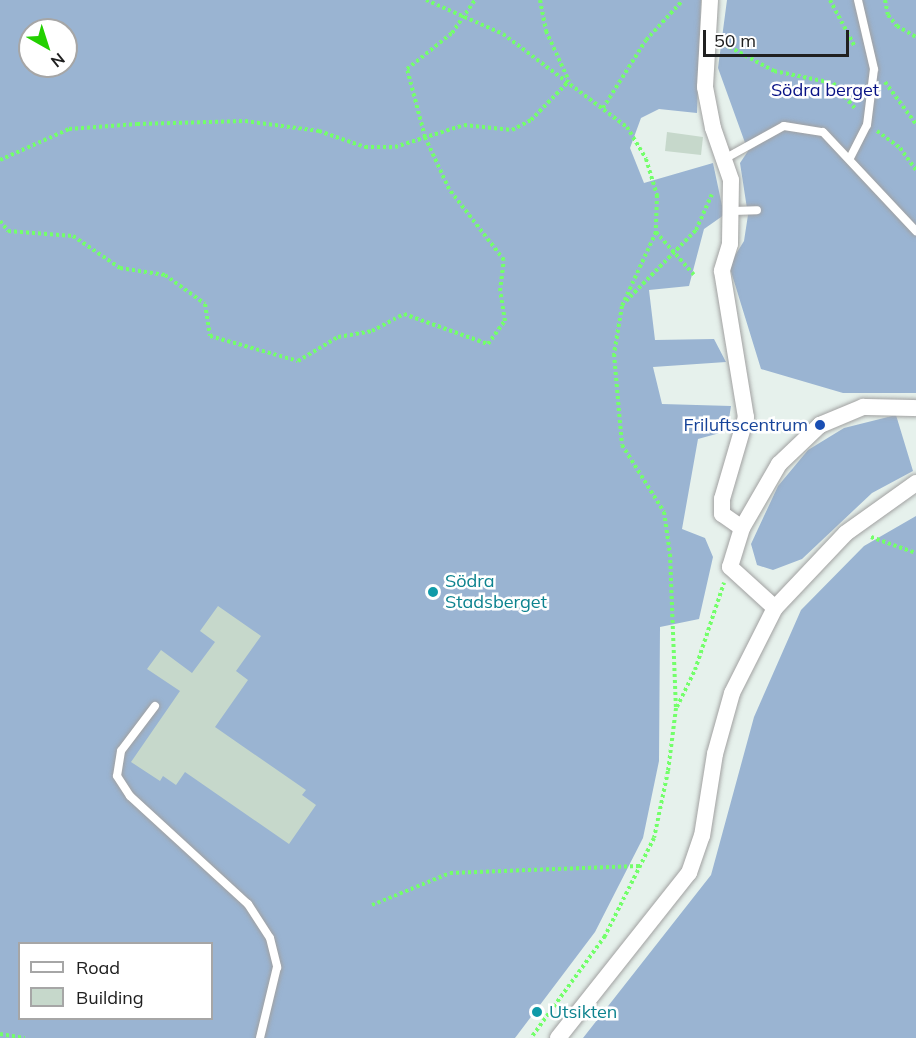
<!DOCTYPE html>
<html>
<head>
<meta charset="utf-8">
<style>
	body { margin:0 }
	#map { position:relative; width:916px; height:1038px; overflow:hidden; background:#e6f1ec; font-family:Mulish,sans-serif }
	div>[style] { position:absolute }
	.forest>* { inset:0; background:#9ab4d2 }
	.building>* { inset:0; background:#c6d8cb }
	.path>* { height:4px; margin-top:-2px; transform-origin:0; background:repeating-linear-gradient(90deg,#73ff6a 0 3px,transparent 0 6px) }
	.roads { filter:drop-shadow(0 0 2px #a1a1a1) drop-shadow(0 0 2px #a1a1a1) }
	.service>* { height:8px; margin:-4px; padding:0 4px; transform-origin:4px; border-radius:4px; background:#fff }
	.minor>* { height:16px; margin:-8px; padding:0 8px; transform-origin:8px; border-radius:8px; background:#fff }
	.dots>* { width:16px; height:16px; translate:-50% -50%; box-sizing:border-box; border:3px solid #fff; border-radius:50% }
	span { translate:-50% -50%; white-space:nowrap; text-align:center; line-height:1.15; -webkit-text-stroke:5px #fff; paint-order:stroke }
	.park-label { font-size:18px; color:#081285 }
	.transit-label { font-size:18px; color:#164399 }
	.right { translate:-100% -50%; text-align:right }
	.culture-label { font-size:18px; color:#0d838f }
	.left { translate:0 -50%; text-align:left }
	.legend { position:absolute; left:18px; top:942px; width:195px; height:78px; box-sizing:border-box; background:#fff; border:2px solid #a6a6a6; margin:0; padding:8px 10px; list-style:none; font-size:18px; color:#202020 }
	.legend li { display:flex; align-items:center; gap:12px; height:30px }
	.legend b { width:30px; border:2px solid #a6a6a6 }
	.north { position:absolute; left:18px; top:18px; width:60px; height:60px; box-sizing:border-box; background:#fff; border:2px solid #a6a6a6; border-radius:50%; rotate:141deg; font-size:16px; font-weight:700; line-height:24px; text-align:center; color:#202020 }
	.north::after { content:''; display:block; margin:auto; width:21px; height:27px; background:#23d000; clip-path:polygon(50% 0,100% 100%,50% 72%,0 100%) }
	.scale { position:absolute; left:703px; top:30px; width:146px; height:27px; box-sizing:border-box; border:3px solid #202020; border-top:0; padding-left:8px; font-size:18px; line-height:21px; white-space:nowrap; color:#202020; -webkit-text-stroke:4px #fff; paint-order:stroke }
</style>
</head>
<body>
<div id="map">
	<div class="forest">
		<div style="clip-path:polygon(evenodd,0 0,701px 0,697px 113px,659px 109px,641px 118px,630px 148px,644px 183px,713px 163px,724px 215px,704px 229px,689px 286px,649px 290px,655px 340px,714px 339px,726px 362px,653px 367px,662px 404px,731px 406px,727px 431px,698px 439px,682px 529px,705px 538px,713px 557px,699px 619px,660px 627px,659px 761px,643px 838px,595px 932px,515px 1038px,0 1038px,0 0,30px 30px,66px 30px,66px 66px,30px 66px,30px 30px,0 0,20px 944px,212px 944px,212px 1018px,20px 1018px,20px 944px)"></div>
		<div style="clip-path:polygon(727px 0,916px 0,916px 393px,843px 393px,761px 369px,729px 265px,744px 241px,748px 215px,740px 163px,748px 151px,718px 68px)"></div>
		<div style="clip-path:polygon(896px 415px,913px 471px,872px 493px,802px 559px,773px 570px,757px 565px,751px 544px,778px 486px,808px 450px,844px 428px)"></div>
		<div style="clip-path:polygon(916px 516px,916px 1038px,583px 1038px,711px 875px,754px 717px,801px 610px,864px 546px)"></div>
	</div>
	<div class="building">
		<div style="clip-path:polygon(667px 132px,703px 137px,701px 155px,665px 151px)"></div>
		<div style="clip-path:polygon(218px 606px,261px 636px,236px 671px,248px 680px,215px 727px,306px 790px,302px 795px,316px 805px,289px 844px,185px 772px,176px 785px,163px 776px,160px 781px,131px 762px,180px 691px,147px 669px,161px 650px,192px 673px,215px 642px,200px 631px)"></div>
	</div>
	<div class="path">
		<div style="left:426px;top:0;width:84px;rotate:23.8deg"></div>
		<div style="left:503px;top:34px;width:155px;rotate:36.9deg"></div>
		<div style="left:627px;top:127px;width:37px;rotate:59deg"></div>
		<div style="left:646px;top:159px;width:38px;rotate:73deg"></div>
		<div style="left:657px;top:195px;width:37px;rotate:92deg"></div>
		<div style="left:656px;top:232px;width:81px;rotate:114.7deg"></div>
		<div style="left:622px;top:306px;width:49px;rotate:99.5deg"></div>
		<div style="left:614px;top:354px;width:91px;rotate:85deg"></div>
		<div style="left:622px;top:445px;width:79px;rotate:57.9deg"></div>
		<div style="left:664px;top:512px;width:42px;rotate:81.9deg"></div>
		<div style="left:670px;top:554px;width:154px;rotate:87.8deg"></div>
		<div style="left:676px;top:708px;width:64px;rotate:97.2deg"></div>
		<div style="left:668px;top:771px;width:68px;rotate:101.8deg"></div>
		<div style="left:654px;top:838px;width:110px;rotate:116.6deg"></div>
		<div style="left:605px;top:936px;width:126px;rotate:126deg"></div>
		<div style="left:540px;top:0;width:32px;rotate:79deg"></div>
		<div style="left:546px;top:31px;width:55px;rotate:65.3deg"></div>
		<div style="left:830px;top:0;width:53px;rotate:62deg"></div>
		<div style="left:885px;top:0;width:15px;rotate:79deg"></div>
		<div style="left:888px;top:15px;width:14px;rotate:51deg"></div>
		<div style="left:897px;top:26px;width:22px;rotate:30deg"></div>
		<div style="left:724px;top:44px;width:57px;rotate:28.4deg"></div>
		<div style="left:774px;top:71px;width:60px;rotate:11.5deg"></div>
		<div style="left:833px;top:83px;width:33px;rotate:49deg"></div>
		<div style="left:885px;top:82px;width:52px;rotate:53.6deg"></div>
		<div style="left:603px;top:108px;width:80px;rotate:-57.7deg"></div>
		<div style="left:646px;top:40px;width:54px;rotate:-47.2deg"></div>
		<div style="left:877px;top:131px;width:29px;rotate:36deg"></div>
		<div style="left:900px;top:148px;width:27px;rotate:54deg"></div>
		<div style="left:0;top:160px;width:76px;rotate:-24.2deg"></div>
		<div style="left:69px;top:129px;width:68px;rotate:-4.2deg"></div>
		<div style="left:137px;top:124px;width:108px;rotate:-1.6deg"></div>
		<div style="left:245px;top:121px;width:75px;rotate:7.7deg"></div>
		<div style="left:319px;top:131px;width:49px;rotate:19.2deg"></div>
		<div style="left:365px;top:147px;width:30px"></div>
		<div style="left:395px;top:147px;width:72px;rotate:-17.7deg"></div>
		<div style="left:464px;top:125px;width:48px;rotate:5.9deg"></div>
		<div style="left:512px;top:130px;width:21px;rotate:-28deg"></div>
		<div style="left:531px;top:120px;width:54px;rotate:-45.7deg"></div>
		<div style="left:0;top:221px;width:13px;rotate:51deg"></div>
		<div style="left:8px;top:231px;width:65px;rotate:4.4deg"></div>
		<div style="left:73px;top:236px;width:57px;rotate:34.2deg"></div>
		<div style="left:120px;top:268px;width:46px;rotate:8.8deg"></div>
		<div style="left:165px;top:275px;width:49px;rotate:35.9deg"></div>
		<div style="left:205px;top:304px;width:32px;rotate:81deg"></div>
		<div style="left:210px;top:336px;width:91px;rotate:15.9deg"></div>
		<div style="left:298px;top:361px;width:47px;rotate:-31deg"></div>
		<div style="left:338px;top:337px;width:35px;rotate:-10deg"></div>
		<div style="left:372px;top:331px;width:36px;rotate:-28deg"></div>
		<div style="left:404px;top:314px;width:89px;rotate:19.7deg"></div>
		<div style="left:488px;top:344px;width:29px;rotate:-54deg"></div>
		<div style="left:505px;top:321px;width:30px;rotate:-99deg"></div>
		<div style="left:500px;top:291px;width:31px;rotate:-83deg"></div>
		<div style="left:504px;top:260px;width:90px;rotate:-127.8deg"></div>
		<div style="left:449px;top:189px;width:57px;rotate:-114.8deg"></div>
		<div style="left:425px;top:137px;width:70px;rotate:-104.8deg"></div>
		<div style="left:407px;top:69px;width:58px;rotate:-38.7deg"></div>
		<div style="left:452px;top:33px;width:40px;rotate:-55.1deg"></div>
		<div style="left:656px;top:232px;width:57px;rotate:48.5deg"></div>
		<div style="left:626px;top:301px;width:100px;rotate:-45.4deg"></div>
		<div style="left:696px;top:230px;width:39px;rotate:-66deg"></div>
		<div style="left:871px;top:537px;width:48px;rotate:19.6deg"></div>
		<div style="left:677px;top:707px;width:41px;rotate:-64.1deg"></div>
		<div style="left:695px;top:670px;width:92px;rotate:-71.6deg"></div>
		<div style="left:372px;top:905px;width:84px;rotate:-22.3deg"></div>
		<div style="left:450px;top:873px;width:189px;rotate:-2.1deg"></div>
		<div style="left:0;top:1034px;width:25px;rotate:9deg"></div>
	</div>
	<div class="roads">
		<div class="service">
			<div style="left:726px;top:158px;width:66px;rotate:-28.9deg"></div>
			<div style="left:784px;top:126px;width:39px;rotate:9deg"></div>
			<div style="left:823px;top:132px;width:136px;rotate:46.8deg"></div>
			<div style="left:850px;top:158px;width:37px;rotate:-63deg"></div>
			<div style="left:867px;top:125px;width:56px;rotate:-82.9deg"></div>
			<div style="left:874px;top:69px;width:71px;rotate:-103.1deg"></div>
			<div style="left:733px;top:211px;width:24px;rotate:-2deg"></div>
			<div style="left:155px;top:706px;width:56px;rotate:127.1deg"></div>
			<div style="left:121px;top:751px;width:25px;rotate:99deg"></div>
			<div style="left:117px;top:776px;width:24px;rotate:57deg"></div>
			<div style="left:130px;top:796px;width:160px;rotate:42.5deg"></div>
			<div style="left:248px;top:904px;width:40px;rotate:57.1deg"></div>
			<div style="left:270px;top:938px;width:30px;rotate:76deg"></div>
			<div style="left:277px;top:967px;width:73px;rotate:103.5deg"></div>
		</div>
		<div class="minor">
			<div style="left:710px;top:0;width:87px;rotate:93.3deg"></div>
			<div style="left:705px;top:87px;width:42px;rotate:79deg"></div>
			<div style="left:713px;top:128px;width:55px;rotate:70.9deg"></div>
			<div style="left:731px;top:180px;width:64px;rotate:90.9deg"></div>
			<div style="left:730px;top:244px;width:28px;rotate:107deg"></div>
			<div style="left:722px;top:271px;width:148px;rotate:80.7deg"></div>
			<div style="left:746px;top:417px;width:85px;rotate:106.3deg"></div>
			<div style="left:722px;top:499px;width:15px;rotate:90deg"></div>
			<div style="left:722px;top:514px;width:24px;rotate:35deg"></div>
			<div style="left:775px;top:608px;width:61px;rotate:-137.7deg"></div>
			<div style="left:730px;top:567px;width:41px;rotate:-72.9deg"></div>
			<div style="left:742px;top:528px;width:74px;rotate:-60deg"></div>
			<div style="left:779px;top:464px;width:57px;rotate:-43.6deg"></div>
			<div style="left:820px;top:425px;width:47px;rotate:-22.7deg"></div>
			<div style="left:863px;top:407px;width:53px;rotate:1.1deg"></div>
			<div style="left:558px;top:1038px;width:211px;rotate:-51.6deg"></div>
			<div style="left:689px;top:873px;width:39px;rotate:-71deg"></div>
			<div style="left:702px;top:836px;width:83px;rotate:-81deg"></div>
			<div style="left:715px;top:754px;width:63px;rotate:-74.4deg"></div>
			<div style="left:732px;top:693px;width:95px;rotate:-63.2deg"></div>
			<div style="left:775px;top:608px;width:103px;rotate:-46.6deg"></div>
			<div style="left:846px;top:533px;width:86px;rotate:-35.5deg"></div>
		</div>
	</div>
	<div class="dots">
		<div style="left:820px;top:425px;background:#1a4fb4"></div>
		<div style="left:433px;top:592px;background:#0f9aa8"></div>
		<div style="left:537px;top:1012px;background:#0f9aa8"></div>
	</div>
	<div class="park-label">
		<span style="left:825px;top:90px">Södra berget</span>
	</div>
	<div class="transit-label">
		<span class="right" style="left:808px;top:425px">Friluftscentrum</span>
	</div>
	<div class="culture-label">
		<span class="left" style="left:445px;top:592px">Södra<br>Stadsberget</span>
		<span class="left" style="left:549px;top:1012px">Utsikten</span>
	</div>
	<ul class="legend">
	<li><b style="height:8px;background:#fff"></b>Road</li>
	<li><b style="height:16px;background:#c6d8cb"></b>Building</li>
	</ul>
	<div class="north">N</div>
	<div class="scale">50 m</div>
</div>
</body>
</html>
